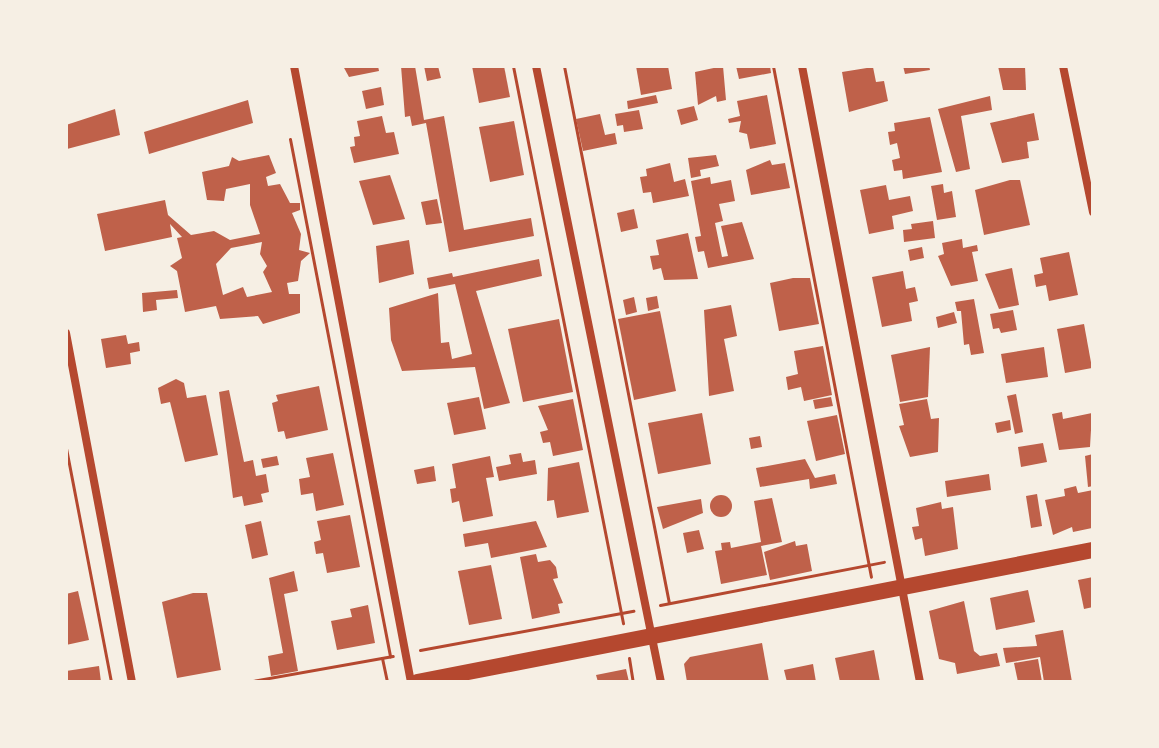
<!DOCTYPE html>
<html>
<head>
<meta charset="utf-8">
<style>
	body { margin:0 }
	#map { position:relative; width:1159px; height:748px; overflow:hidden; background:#f6efe4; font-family:Manrope,sans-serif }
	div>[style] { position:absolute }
	.building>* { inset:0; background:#bf614a }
	.round { border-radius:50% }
	.path>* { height:3px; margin:-1.5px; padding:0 1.5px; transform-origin:1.5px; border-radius:1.5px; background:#b5482f }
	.minor>* { height:8px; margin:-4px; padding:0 4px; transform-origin:4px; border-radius:4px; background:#b5482f }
	.secondary>* { height:16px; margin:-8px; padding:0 8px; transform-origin:8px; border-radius:8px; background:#b5482f }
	span { translate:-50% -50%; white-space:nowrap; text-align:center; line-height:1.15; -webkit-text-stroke:8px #f6efe4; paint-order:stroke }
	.frame { position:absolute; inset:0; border:68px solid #f6efe4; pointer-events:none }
</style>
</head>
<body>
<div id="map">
	<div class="building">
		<div style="clip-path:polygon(343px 66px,378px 66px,379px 71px,349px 77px)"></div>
		<div style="clip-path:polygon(401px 66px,415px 66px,424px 120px,444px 116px,464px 230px,531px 218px,534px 236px,449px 252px,426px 123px,412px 126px,410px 116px,405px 117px)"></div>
		<div style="clip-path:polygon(424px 66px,438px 66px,441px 78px,427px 81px)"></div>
		<div style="clip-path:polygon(472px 66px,504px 66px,510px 97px,479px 103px)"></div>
		<div style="clip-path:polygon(636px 66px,668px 66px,672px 89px,641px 95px)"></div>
		<div style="clip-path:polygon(723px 66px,726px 100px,717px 102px,716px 96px,698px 105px,695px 72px)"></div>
		<div style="clip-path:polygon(736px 66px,770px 66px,771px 73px,739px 79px)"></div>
		<div style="clip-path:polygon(903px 66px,929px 66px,930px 70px,905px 74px)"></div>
		<div style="clip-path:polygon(998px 66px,1025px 66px,1026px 90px,1003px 90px)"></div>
		<div style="clip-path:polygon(873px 67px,876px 82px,884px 81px,888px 101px,849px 112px,842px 72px)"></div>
		<div style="clip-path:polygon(381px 87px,384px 105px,366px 109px,362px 91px)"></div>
		<div style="clip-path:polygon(656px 95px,658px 103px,628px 109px,627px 101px)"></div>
		<div style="clip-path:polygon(767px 95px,776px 144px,750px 149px,747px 134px,739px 132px,741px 121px,729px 123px,728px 119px,740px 116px,737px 101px)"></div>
		<div style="clip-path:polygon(990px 96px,992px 110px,961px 116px,970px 169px,956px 172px,938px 109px)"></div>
		<div style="clip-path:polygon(248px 100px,253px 123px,149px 154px,144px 132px)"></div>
		<div style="clip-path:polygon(694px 106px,698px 120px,681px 125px,677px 110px)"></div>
		<div style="clip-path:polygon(115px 109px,120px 135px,67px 149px,66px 125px)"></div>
		<div style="clip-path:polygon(639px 110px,643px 129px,624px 132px,623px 125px,617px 126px,615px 114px)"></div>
		<div style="clip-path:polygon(1034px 113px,1039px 140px,1027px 142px,1029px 158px,1002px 163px,990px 123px)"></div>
		<div style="clip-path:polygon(600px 114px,605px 135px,615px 133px,617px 144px,583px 151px,576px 119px)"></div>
		<div style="clip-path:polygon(382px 116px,386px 133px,394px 132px,399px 154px,354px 163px,350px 147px,355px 146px,354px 137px,360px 136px,357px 121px)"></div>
		<div style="clip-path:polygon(930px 117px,942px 172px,903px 179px,902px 170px,894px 171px,892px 160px,900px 158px,897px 143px,890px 145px,888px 132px,895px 131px,894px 123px)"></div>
		<div style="clip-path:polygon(514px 121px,524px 175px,490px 182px,479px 127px)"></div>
		<div style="clip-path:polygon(evenodd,269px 155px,276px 173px,266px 177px,268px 186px,280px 184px,290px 203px,300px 203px,300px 210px,292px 213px,301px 234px,299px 250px,310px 253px,301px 261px,298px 281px,287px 283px,289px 294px,300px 294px,300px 313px,263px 324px,258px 316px,220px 319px,216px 306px,185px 312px,177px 271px,170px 266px,182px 258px,177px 238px,182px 237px,170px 224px,172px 237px,105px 251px,97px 214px,165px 200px,168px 215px,191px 235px,214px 231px,230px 240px,260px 234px,250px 205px,250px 184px,226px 189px,224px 201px,207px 200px,202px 172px,229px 166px,232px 157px,239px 161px,269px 155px,262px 242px,260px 254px,267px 266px,263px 272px,272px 292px,247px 297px,243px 287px,223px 295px,216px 264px,231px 248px,262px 242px)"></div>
		<div style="clip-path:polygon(716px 155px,719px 166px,700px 170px,701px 176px,691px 178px,688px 158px)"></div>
		<div style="clip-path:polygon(770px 160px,772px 165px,785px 163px,790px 188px,751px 195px,746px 170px)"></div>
		<div style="clip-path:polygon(670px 163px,674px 182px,685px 179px,689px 196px,653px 203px,651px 192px,643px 193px,640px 177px,647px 176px,646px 169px)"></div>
		<div style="clip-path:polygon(390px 175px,405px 219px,373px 225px,359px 181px)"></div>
		<div style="clip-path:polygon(710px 177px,711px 184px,731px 180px,735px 201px,719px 204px,723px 221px,715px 223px,722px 257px,728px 256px,721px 226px,742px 222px,754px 259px,708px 268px,704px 251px,698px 252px,695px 237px,701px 236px,691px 181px)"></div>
		<div style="clip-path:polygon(1010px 180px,1020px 180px,1030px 225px,984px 235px,975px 190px)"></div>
		<div style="clip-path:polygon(943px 184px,944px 193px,952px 191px,956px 217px,937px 220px,931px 186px)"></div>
		<div style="clip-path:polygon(886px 185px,889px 200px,910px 196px,913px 211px,892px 216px,894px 229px,869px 234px,860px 190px)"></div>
		<div style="clip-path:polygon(437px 199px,442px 223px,426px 225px,421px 202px)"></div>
		<div style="clip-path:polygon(634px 209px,638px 228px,621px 232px,617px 213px)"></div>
		<div style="clip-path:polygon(933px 221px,935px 238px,904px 242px,903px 230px,912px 229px,911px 224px)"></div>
		<div style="clip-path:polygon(688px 233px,698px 279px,664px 280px,661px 268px,653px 270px,650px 256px,659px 255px,656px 240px)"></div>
		<div style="clip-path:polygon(962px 239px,963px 248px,977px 245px,978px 251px,972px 252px,978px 281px,951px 286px,938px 256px,944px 254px,942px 243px)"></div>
		<div style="clip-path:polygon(409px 240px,414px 274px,379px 283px,376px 246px)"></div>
		<div style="clip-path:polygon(922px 247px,924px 258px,910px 261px,908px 250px)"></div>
		<div style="clip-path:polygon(1069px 252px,1078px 295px,1049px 301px,1046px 285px,1036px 287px,1034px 275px,1043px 273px,1040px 258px)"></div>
		<div style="clip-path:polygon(539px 259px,542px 276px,476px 291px,510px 403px,484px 409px,475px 367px,402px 371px,391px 340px,389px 308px,438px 293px,441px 343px,449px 342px,452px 359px,472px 354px,455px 284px,429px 289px,427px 278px,452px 273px,453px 277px)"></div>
		<div style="clip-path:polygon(1012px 268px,1019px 305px,999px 309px,985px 274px)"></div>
		<div style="clip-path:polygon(903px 271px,906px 289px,915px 287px,918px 301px,909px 303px,912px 321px,882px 327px,872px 277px)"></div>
		<div style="clip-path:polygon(793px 278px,810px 278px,819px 324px,779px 331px,770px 283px)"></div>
		<div style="clip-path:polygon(177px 290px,178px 298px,156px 300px,157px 310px,143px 312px,142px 293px)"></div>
		<div style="clip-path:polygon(657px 296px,659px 308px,648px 311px,646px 298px)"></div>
		<div style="clip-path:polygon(634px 297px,637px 312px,626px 315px,623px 300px)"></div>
		<div style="clip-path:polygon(974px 299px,984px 353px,971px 355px,969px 344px,964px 345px,961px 311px,957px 311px,955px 302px)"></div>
		<div style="clip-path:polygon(731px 305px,737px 336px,724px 339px,734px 391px,709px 396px,704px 310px)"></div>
		<div style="clip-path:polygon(1013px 310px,1017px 330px,1001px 333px,999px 328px,993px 329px,990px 314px)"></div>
		<div style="clip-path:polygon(660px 311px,676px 391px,634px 400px,618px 319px)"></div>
		<div style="clip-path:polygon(954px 312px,957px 323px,938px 328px,936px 317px)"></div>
		<div style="clip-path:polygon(559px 319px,573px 392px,523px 402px,508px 329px)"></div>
		<div style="clip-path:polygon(1084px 324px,1092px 368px,1065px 373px,1057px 329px)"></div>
		<div style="clip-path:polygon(126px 335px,128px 344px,139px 342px,140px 351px,130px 353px,131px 364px,106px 368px,101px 339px)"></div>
		<div style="clip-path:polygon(823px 346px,832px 395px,804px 401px,801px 387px,788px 390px,786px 377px,798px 374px,794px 351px)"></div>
		<div style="clip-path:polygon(930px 347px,928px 397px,900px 402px,891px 355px)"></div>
		<div style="clip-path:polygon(1044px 347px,1048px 377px,1006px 383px,1001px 354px)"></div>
		<div style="clip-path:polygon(176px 379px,184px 383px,187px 398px,206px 395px,218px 455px,185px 462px,170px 402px,161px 404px,158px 388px)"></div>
		<div style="clip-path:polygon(319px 386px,328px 430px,286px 439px,284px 431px,278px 432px,272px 403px,278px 401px,276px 395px)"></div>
		<div style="clip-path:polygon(229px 390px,244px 462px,253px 460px,256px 476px,266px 474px,269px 492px,261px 494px,263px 502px,244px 506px,242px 496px,233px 498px,219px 392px)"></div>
		<div style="clip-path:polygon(1016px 394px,1023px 432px,1015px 434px,1007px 396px)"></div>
		<div style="clip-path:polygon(479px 397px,486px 429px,454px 435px,447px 403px)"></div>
		<div style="clip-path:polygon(831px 397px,833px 406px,815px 409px,813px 400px)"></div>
		<div style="clip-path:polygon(573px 399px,583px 450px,553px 456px,550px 442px,543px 443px,540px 432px,548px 430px,538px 406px)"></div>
		<div style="clip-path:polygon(927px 399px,931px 419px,939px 418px,938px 452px,910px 457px,899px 426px,904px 425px,899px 404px)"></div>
		<div style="clip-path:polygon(1062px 412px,1063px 419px,1092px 413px,1090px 447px,1059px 450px,1052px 414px)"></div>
		<div style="clip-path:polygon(702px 413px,711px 464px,658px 474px,648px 423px)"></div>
		<div style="clip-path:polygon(837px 415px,845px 454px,816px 461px,807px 421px)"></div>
		<div style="clip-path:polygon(1010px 420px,1011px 430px,997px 433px,995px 423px)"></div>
		<div style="clip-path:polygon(760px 436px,762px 447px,751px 449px,749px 438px)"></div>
		<div style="clip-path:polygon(1043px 443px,1047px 462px,1021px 467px,1018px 447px)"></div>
		<div style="clip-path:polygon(333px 453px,344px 505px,316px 511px,313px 493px,301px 495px,299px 479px,310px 477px,306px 458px)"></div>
		<div style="clip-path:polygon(521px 453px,523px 462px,535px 460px,537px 474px,499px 481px,496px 467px,511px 464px,509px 455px)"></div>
		<div style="clip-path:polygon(1093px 454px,1093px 486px,1088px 487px,1085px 456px)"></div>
		<div style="clip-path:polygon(277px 456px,279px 465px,263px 468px,261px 459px)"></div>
		<div style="clip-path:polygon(490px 456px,494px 477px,486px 478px,493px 516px,463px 522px,459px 501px,452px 503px,450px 489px,456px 488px,452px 464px)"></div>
		<div style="clip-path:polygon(805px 459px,815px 478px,835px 474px,837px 484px,810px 489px,809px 479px,760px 487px,756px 468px)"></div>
		<div style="clip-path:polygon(579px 462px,589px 512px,557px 518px,554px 500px,547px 501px,548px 468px)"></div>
		<div style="clip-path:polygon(434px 466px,436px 481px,417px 484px,414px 470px)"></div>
		<div style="clip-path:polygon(989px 474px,991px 490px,947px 497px,945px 481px)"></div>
		<div style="clip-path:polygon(1076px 486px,1078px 493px,1093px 490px,1092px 528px,1073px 532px,1072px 527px,1053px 535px,1045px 500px,1065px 496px,1064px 489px)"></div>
		<div style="clip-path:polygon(1037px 494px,1042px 526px,1031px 528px,1026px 496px)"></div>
		<div class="round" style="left:710px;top:495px;width:22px;height:22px"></div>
		<div style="clip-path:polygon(772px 498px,782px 542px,761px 546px,767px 575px,721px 584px,715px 551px,722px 550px,721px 543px,730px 542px,731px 548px,761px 542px,754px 501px)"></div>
		<div style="clip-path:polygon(701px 499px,703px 513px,663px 529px,657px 507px)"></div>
		<div style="clip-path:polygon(941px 502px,942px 509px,953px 507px,958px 549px,925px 556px,922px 538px,915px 540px,912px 527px,919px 526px,916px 508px)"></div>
		<div style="clip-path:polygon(350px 515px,360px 567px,327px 573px,323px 553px,316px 554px,314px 542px,321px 540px,317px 521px)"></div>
		<div style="clip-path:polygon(261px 521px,268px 555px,252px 559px,245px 525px)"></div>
		<div style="clip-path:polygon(536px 521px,547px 547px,491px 558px,488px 543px,465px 547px,463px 534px)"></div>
		<div style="clip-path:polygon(699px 530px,704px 549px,687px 553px,683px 533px)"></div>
		<div style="clip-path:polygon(795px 541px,796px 546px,807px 544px,812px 571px,770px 580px,764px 552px)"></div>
		<div style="clip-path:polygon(536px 554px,538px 562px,550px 560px,556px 567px,558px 578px,553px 579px,563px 603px,558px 604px,560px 613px,532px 619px,520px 557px)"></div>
		<div style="clip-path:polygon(491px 565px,502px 619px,469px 625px,458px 571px)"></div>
		<div style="clip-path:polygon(294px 571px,298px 591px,284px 594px,298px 671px,271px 676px,268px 656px,283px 653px,269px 578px)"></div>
		<div style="clip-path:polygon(1093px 577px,1093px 607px,1084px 609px,1078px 580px)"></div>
		<div style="clip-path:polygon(1028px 590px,1035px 622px,996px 630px,990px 598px)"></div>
		<div style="clip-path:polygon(78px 591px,89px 640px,66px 645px,66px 594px)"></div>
		<div style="clip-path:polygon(193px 593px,207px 593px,221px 670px,177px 678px,162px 602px)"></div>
		<div style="clip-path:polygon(964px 601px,974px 651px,980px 656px,997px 653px,1000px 666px,957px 674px,955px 663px,939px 659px,929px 611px)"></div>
		<div style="clip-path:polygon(368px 605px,375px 643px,337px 650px,331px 621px,352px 617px,350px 609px)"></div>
		<div style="clip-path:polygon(1063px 630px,1072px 682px,1044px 682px,1040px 657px,1006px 663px,1003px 648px,1037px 646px,1035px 635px)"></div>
		<div style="clip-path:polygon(762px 643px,769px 682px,687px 682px,684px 664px,690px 657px)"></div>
		<div style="clip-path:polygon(874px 650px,880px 682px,840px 682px,835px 658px)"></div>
		<div style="clip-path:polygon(1038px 659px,1042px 682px,1018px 682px,1014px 663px)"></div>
		<div style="clip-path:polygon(813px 664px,816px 682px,787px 682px,784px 670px)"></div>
		<div style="clip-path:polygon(99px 666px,101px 682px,66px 682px,66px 671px)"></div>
		<div style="clip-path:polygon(626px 669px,629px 682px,598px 682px,596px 675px)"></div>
	</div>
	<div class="path">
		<div style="left:513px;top:66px;width:568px;rotate:78.83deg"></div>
		<div style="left:564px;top:66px;width:547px;rotate:78.94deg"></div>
		<div style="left:773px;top:66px;width:520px;rotate:79.14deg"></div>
		<div style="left:290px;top:139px;width:527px;rotate:79.05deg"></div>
		<div style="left:66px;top:448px;width:238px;rotate:79.1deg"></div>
		<div style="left:660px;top:605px;width:228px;rotate:-10.9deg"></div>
		<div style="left:420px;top:650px;width:217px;rotate:-10.4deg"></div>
		<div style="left:382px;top:658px;width:25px;rotate:78deg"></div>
		<div style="left:629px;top:658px;width:24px;rotate:81deg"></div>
		<div style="left:247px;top:682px;width:148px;rotate:-10.1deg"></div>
	</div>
	<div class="minor">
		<div style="left:294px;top:66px;width:627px;rotate:79.25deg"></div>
		<div style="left:536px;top:66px;width:629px;rotate:78.53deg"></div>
		<div style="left:802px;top:66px;width:627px;rotate:79.16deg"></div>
		<div style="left:1063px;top:66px;width:149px;rotate:78.4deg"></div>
		<div style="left:66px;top:333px;width:355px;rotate:79.3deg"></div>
	</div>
	<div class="secondary">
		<div style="left:417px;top:682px;width:689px;rotate:-11.05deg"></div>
	</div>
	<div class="frame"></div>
</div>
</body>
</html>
